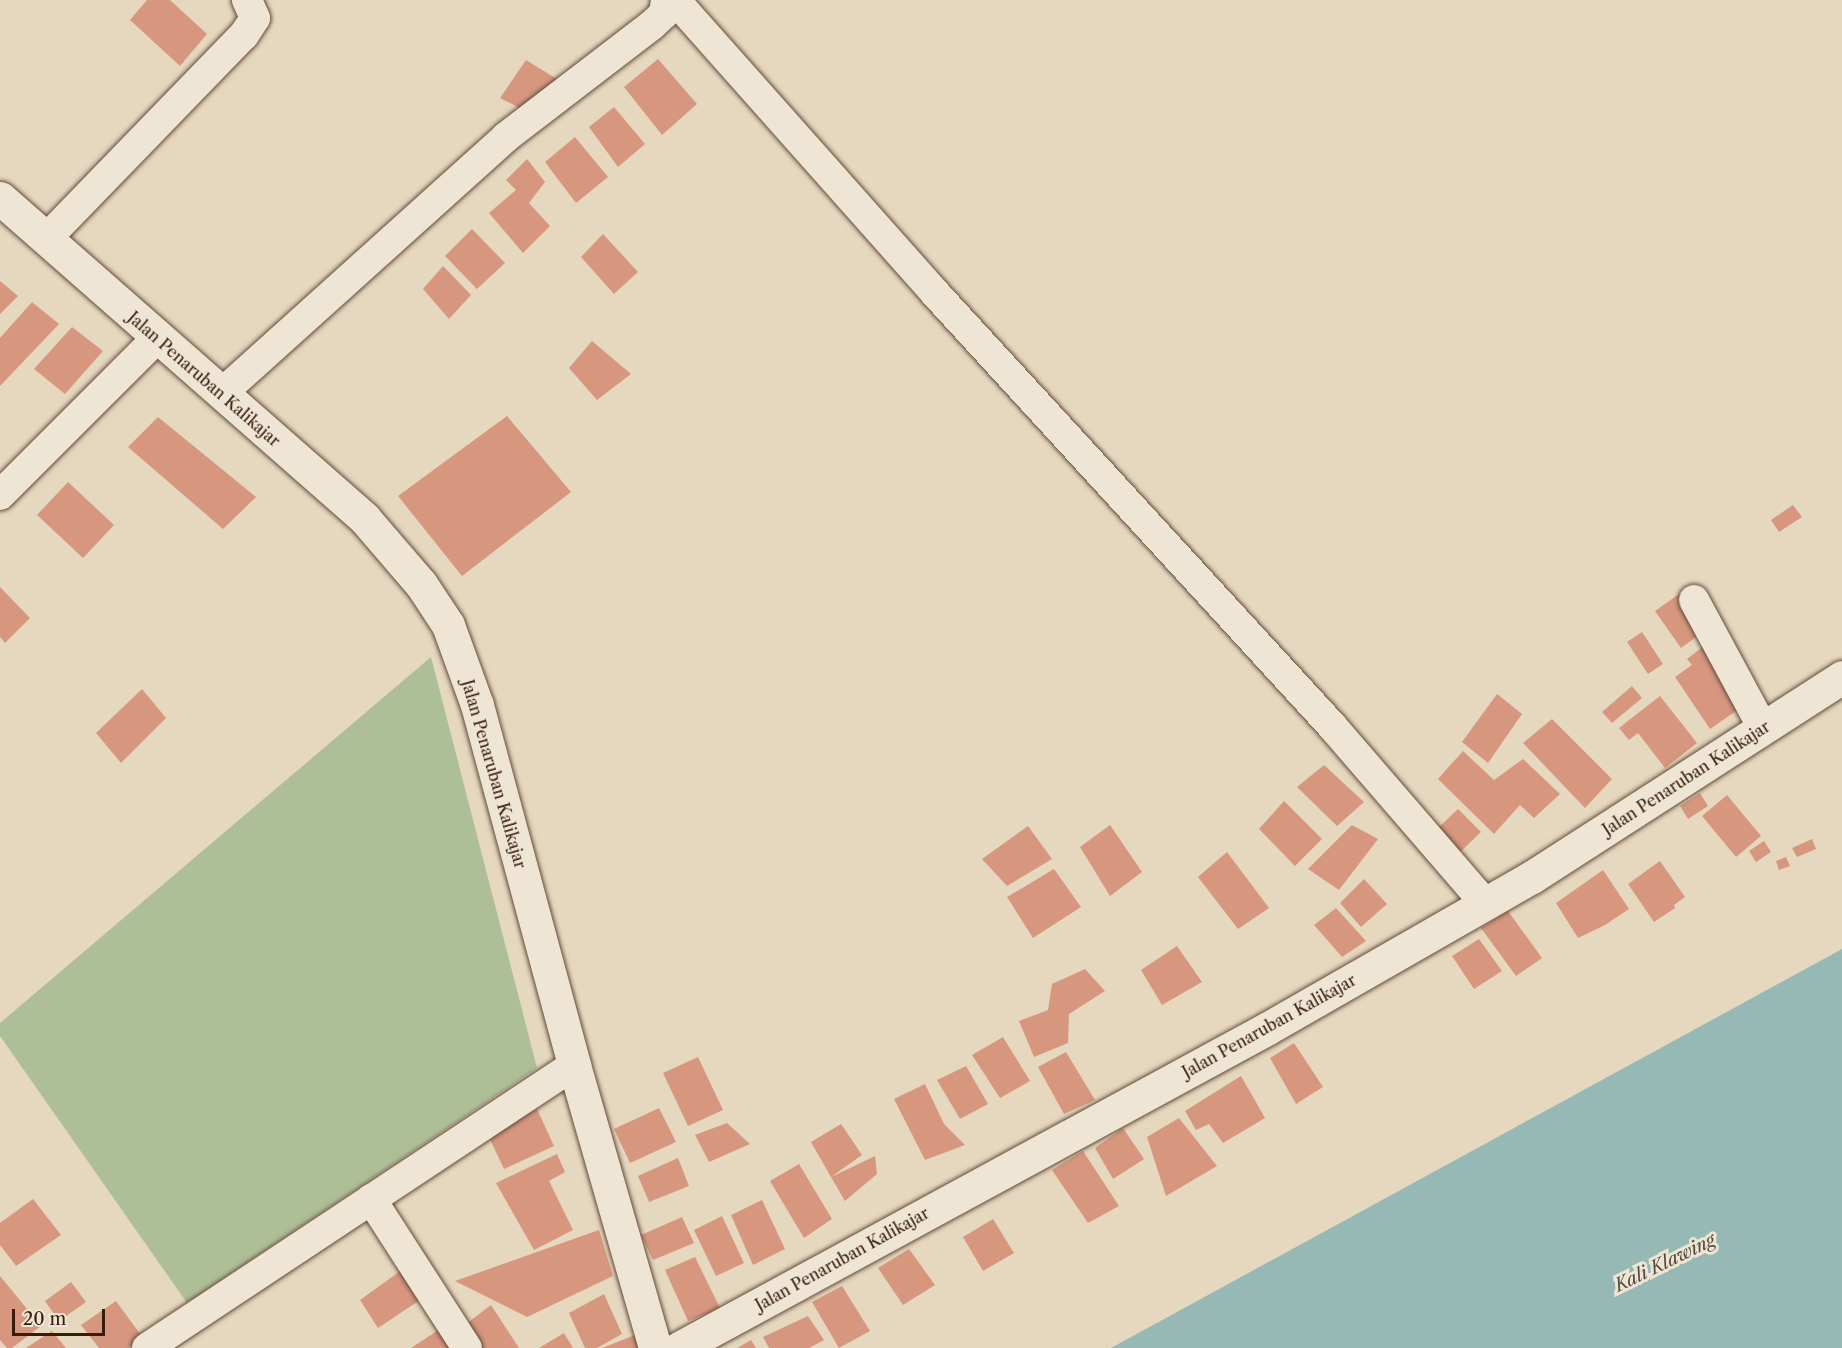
<!DOCTYPE html>
<html>
<head>
<meta charset="utf-8">
<style>
	body { margin:0 }
	#map { position:relative; width:1842px; height:1348px; overflow:hidden; background:#e6d7bf; font-family:"Libre Caslon Text",serif }
	div>[style] { position:absolute }
	.green>* { inset:0; background:#aebf97 }
	.water>* { inset:0; background:#96b9b5 }
	.building>* { inset:0; background:#d7977f }
	.roads { filter:drop-shadow(0 0 2px #634b39) drop-shadow(0 0 2px #634b39) }
	.street>* { height:30px; margin:-15px; padding:0 15px; transform-origin:15px; border-radius:15px; background:#efe5d5 }
	.secondary>* { height:33px; margin:-16.5px; padding:0 16.5px; transform-origin:16.5px; border-radius:16.5px; background:#efe5d5 }
	span { translate:-50% -50%; white-space:nowrap; text-align:center; line-height:1.15; -webkit-text-stroke:6px #efe5d5; paint-order:stroke }
	.street-label { font-size:16px; color:#371c0c }
	.water-label { font-size:18px; color:#544b3f; font-style:italic }
	.scale { position:absolute; left:12px; top:1309px; width:93px; height:27px; box-sizing:border-box; border:3px solid #371c0c; border-top:0; padding-left:8px; font-size:18px; line-height:21px; white-space:nowrap; color:#371c0c; -webkit-text-stroke:4px #efe5d5; paint-order:stroke }
</style>
</head>
<body>
<div id="map">
	<div class="green">
		<div style="clip-path:polygon(431px 657px,537px 1068px,187px 1303px,0 1036px,0 1023px)"></div>
	</div>
	<div class="water">
		<div style="clip-path:polygon(1842px 949px,1842px 1348px,1111px 1348px)"></div>
	</div>
	<div class="building">
		<div style="clip-path:polygon(147px 0,170px 0,207px 34px,180px 66px,130px 20px)"></div>
		<div style="clip-path:polygon(658px 59px,697px 104px,662px 135px,624px 87px)"></div>
		<div style="clip-path:polygon(526px 60px,557px 79px,535px 116px,500px 98px)"></div>
		<div style="clip-path:polygon(614px 107px,645px 144px,618px 167px,589px 127px)"></div>
		<div style="clip-path:polygon(575px 137px,608px 177px,576px 203px,545px 162px)"></div>
		<div style="clip-path:polygon(527px 159px,545px 182px,529px 203px,550px 226px,523px 253px,489px 213px,516px 190px,506px 180px)"></div>
		<div style="clip-path:polygon(472px 229px,505px 263px,477px 289px,445px 256px)"></div>
		<div style="clip-path:polygon(603px 234px,638px 272px,614px 294px,581px 257px)"></div>
		<div style="clip-path:polygon(443px 266px,471px 295px,449px 319px,423px 289px)"></div>
		<div style="clip-path:polygon(0 281px,18px 296px,0 314px)"></div>
		<div style="clip-path:polygon(32px 302px,59px 324px,0 386px,0 338px)"></div>
		<div style="clip-path:polygon(72px 327px,103px 351px,65px 394px,34px 369px)"></div>
		<div style="clip-path:polygon(592px 341px,631px 374px,597px 400px,569px 368px)"></div>
		<div style="clip-path:polygon(507px 416px,571px 492px,462px 576px,398px 496px)"></div>
		<div style="clip-path:polygon(158px 417px,256px 497px,223px 529px,128px 447px)"></div>
		<div style="clip-path:polygon(68px 482px,114px 525px,83px 558px,37px 515px)"></div>
		<div style="clip-path:polygon(1793px 505px,1802px 517px,1779px 532px,1771px 520px)"></div>
		<div style="clip-path:polygon(0 587px,30px 618px,5px 643px,0 637px)"></div>
		<div style="clip-path:polygon(1679px 594px,1706px 630px,1681px 648px,1655px 611px)"></div>
		<div style="clip-path:polygon(1642px 632px,1663px 664px,1648px 674px,1627px 642px)"></div>
		<div style="clip-path:polygon(1705px 645px,1746px 704px,1710px 729px,1675px 677px,1692px 665px,1687px 659px)"></div>
		<div style="clip-path:polygon(1632px 686px,1642px 698px,1612px 723px,1602px 712px)"></div>
		<div style="clip-path:polygon(142px 689px,166px 718px,121px 763px,96px 733px)"></div>
		<div style="clip-path:polygon(1497px 694px,1522px 714px,1488px 763px,1462px 742px)"></div>
		<div style="clip-path:polygon(1660px 696px,1697px 743px,1665px 768px,1638px 733px,1629px 740px,1619px 728px)"></div>
		<div style="clip-path:polygon(1552px 719px,1612px 779px,1585px 808px,1523px 743px)"></div>
		<div style="clip-path:polygon(1463px 751px,1494px 780px,1523px 759px,1560px 794px,1534px 818px,1520px 805px,1494px 834px,1438px 779px)"></div>
		<div style="clip-path:polygon(1324px 765px,1364px 802px,1337px 826px,1297px 787px)"></div>
		<div style="clip-path:polygon(1700px 793px,1708px 806px,1688px 819px,1680px 806px)"></div>
		<div style="clip-path:polygon(1727px 795px,1761px 836px,1736px 857px,1702px 816px)"></div>
		<div style="clip-path:polygon(1284px 801px,1322px 839px,1295px 866px,1259px 829px)"></div>
		<div style="clip-path:polygon(1458px 809px,1481px 832px,1457px 855px,1435px 831px)"></div>
		<div style="clip-path:polygon(1110px 825px,1142px 872px,1110px 896px,1080px 847px)"></div>
		<div style="clip-path:polygon(1352px 825px,1378px 839px,1339px 890px,1308px 869px)"></div>
		<div style="clip-path:polygon(1028px 826px,1052px 859px,1007px 886px,982px 859px)"></div>
		<div style="clip-path:polygon(1812px 839px,1816px 849px,1797px 857px,1792px 848px)"></div>
		<div style="clip-path:polygon(1764px 841px,1771px 852px,1756px 862px,1749px 851px)"></div>
		<div style="clip-path:polygon(1227px 852px,1269px 908px,1238px 929px,1198px 877px)"></div>
		<div style="clip-path:polygon(1786px 857px,1790px 866px,1779px 870px,1776px 861px)"></div>
		<div style="clip-path:polygon(1660px 861px,1685px 897px,1674px 905px,1675px 908px,1654px 922px,1628px 884px)"></div>
		<div style="clip-path:polygon(1054px 869px,1081px 907px,1033px 938px,1007px 897px)"></div>
		<div style="clip-path:polygon(1603px 870px,1629px 909px,1605px 925px,1578px 938px,1556px 903px)"></div>
		<div style="clip-path:polygon(1364px 879px,1387px 904px,1361px 927px,1340px 903px)"></div>
		<div style="clip-path:polygon(1336px 908px,1366px 941px,1342px 957px,1314px 925px)"></div>
		<div style="clip-path:polygon(1508px 911px,1542px 958px,1516px 976px,1481px 928px)"></div>
		<div style="clip-path:polygon(1479px 939px,1502px 971px,1474px 989px,1452px 956px)"></div>
		<div style="clip-path:polygon(1177px 946px,1202px 982px,1162px 1005px,1141px 970px)"></div>
		<div style="clip-path:polygon(1085px 969px,1105px 991px,1069px 1014px,1068px 1043px,1034px 1057px,1019px 1021px,1048px 1010px,1052px 984px)"></div>
		<div style="clip-path:polygon(1003px 1037px,1030px 1081px,1000px 1098px,972px 1055px)"></div>
		<div style="clip-path:polygon(1294px 1043px,1323px 1087px,1296px 1104px,1270px 1058px)"></div>
		<div style="clip-path:polygon(1066px 1052px,1095px 1100px,1064px 1114px,1038px 1067px)"></div>
		<div style="clip-path:polygon(698px 1057px,723px 1110px,688px 1126px,663px 1073px)"></div>
		<div style="clip-path:polygon(966px 1066px,988px 1104px,960px 1119px,937px 1080px)"></div>
		<div style="clip-path:polygon(1241px 1076px,1265px 1118px,1223px 1143px,1209px 1124px,1196px 1130px,1185px 1111px)"></div>
		<div style="clip-path:polygon(925px 1084px,944px 1124px,965px 1145px,925px 1160px,894px 1099px)"></div>
		<div style="clip-path:polygon(659px 1108px,676px 1142px,630px 1163px,614px 1129px)"></div>
		<div style="clip-path:polygon(537px 1109px,554px 1146px,504px 1169px,487px 1133px)"></div>
		<div style="clip-path:polygon(1179px 1118px,1217px 1166px,1166px 1196px,1147px 1137px)"></div>
		<div style="clip-path:polygon(727px 1123px,750px 1144px,709px 1162px,695px 1135px)"></div>
		<div style="clip-path:polygon(841px 1124px,862px 1155px,831px 1177px,875px 1156px,877px 1174px,845px 1201px,831px 1177px,811px 1142px)"></div>
		<div style="clip-path:polygon(1123px 1128px,1144px 1159px,1113px 1179px,1095px 1148px)"></div>
		<div style="clip-path:polygon(1083px 1151px,1119px 1206px,1088px 1223px,1052px 1170px)"></div>
		<div style="clip-path:polygon(557px 1154px,565px 1172px,549px 1181px,573px 1230px,534px 1250px,496px 1183px)"></div>
		<div style="clip-path:polygon(678px 1158px,689px 1186px,649px 1202px,638px 1176px)"></div>
		<div style="clip-path:polygon(799px 1164px,832px 1219px,804px 1238px,770px 1181px)"></div>
		<div style="clip-path:polygon(33px 1199px,61px 1235px,16px 1266px,0 1245px,0 1223px)"></div>
		<div style="clip-path:polygon(762px 1200px,785px 1249px,753px 1265px,731px 1215px)"></div>
		<div style="clip-path:polygon(722px 1216px,744px 1263px,716px 1276px,694px 1230px)"></div>
		<div style="clip-path:polygon(682px 1217px,694px 1243px,653px 1260px,641px 1235px)"></div>
		<div style="clip-path:polygon(993px 1219px,1014px 1253px,983px 1271px,963px 1237px)"></div>
		<div style="clip-path:polygon(599px 1230px,613px 1276px,527px 1317px,455px 1281px)"></div>
		<div style="clip-path:polygon(909px 1249px,935px 1285px,903px 1305px,878px 1268px)"></div>
		<div style="clip-path:polygon(695px 1257px,720px 1308px,688px 1321px,665px 1270px)"></div>
		<div style="clip-path:polygon(403px 1269px,423px 1298px,378px 1328px,360px 1300px)"></div>
		<div style="clip-path:polygon(0 1276px,41px 1326px,12px 1348px,7px 1348px,0 1340px)"></div>
		<div style="clip-path:polygon(71px 1282px,86px 1302px,59px 1321px,45px 1301px)"></div>
		<div style="clip-path:polygon(842px 1286px,870px 1331px,839px 1348px,812px 1302px)"></div>
		<div style="clip-path:polygon(604px 1294px,622px 1334px,597px 1348px,585px 1348px,569px 1313px)"></div>
		<div style="clip-path:polygon(116px 1301px,143px 1338px,128px 1348px,99px 1348px,81px 1325px)"></div>
		<div style="clip-path:polygon(491px 1305px,519px 1348px,468px 1348px,457px 1331px)"></div>
		<div style="clip-path:polygon(808px 1316px,824px 1340px,809px 1348px,769px 1348px,763px 1337px)"></div>
		<div style="clip-path:polygon(440px 1329px,454px 1348px,411px 1348px)"></div>
		<div style="clip-path:polygon(52px 1331px,66px 1348px,26px 1348px)"></div>
		<div style="clip-path:polygon(564px 1333px,573px 1348px,539px 1348px)"></div>
		<div style="clip-path:polygon(640px 1333px,644px 1348px,602px 1348px)"></div>
		<div style="clip-path:polygon(751px 1340px,756px 1348px,737px 1348px)"></div>
	</div>
	<div class="roads">
		<div class="street">
			<div style="left:675px;top:0;width:392px;rotate:48.4deg"></div>
			<div style="left:935px;top:293px;width:587px;rotate:47.48deg"></div>
			<div style="left:1332px;top:726px;width:234px;rotate:49.2deg"></div>
			<div style="left:46px;top:239px;width:284px;rotate:-45.9deg"></div>
			<div style="left:244px;top:35px;width:20px;rotate:-57deg"></div>
			<div style="left:255px;top:18px;width:20px;rotate:-114deg"></div>
			<div style="left:222px;top:393px;width:382px;rotate:-42deg"></div>
			<div style="left:506px;top:137px;width:184px;rotate:-37.5deg"></div>
			<div style="left:652px;top:25px;width:16px;rotate:-43deg"></div>
			<div style="left:664px;top:14px;width:14px;rotate:-82deg"></div>
			<div style="left:0;top:495px;width:222px;rotate:-45deg"></div>
			<div style="left:1694px;top:600px;width:145px;rotate:61.7deg"></div>
			<div style="left:371px;top:1199px;width:177px;rotate:57.2deg"></div>
			<div style="left:147px;top:1348px;width:512px;rotate:-33.53deg"></div>
		</div>
		<div class="secondary">
			<div style="left:0;top:198px;width:486px;rotate:41.3deg"></div>
			<div style="left:365px;top:519px;width:86px;rotate:49.3deg"></div>
			<div style="left:421px;top:584px;width:49px;rotate:56.6deg"></div>
			<div style="left:448px;top:625px;width:85px;rotate:70.1deg"></div>
			<div style="left:477px;top:705px;width:373px;rotate:74.9deg"></div>
			<div style="left:574px;top:1065px;width:294px;rotate:74deg"></div>
			<div style="left:679px;top:1348px;width:670px;rotate:-28.51deg"></div>
			<div style="left:1268px;top:1028px;width:304px;rotate:-29.8deg"></div>
			<div style="left:1532px;top:877px;width:369px;rotate:-32.8deg"></div>
		</div>
	</div>
	<div class="street-label">
		<span style="left:204px;top:379px;rotate:41deg">Jalan Penaruban Kalikajar</span>
		<span style="left:494px;top:774px;rotate:74deg">Jalan Penaruban Kalikajar</span>
		<span style="left:1686px;top:778px;rotate:-33deg">Jalan Penaruban Kalikajar</span>
		<span style="left:1269px;top:1026px;rotate:-29deg">Jalan Penaruban Kalikajar</span>
		<span style="left:842px;top:1259px;rotate:-29deg">Jalan Penaruban Kalikajar</span>
	</div>
	<div class="water-label">
		<span style="left:1665px;top:1263px;rotate:-26deg">Kali Klawing</span>
	</div>
	<div class="scale">20 m</div>
</div>
</body>
</html>
